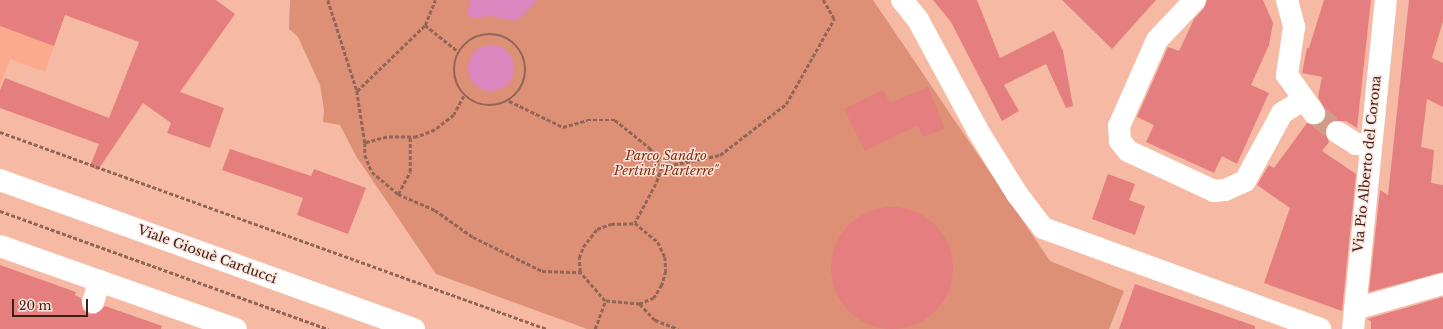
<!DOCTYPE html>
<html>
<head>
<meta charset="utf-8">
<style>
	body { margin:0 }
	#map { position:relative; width:1443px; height:329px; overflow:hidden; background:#f6baa4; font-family:"Libre Baskerville",serif }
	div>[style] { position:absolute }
	.built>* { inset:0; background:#fcaa8d }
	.green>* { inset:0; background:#dd9075 }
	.water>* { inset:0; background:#db86bf }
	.round { border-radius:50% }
	.building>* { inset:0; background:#e57e7f }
	.minor-tunnel>* { height:22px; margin-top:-11px; transform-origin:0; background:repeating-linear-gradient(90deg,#d19b88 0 22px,transparent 0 33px) }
	.path>* { height:2.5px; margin-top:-1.25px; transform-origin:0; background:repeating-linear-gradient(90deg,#926657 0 4px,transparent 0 6px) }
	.path>.ring { margin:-1.25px; padding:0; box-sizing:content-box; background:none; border:2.5px solid #926657; border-radius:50% }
	.minor>* { height:22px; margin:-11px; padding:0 11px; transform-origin:11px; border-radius:11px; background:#fff }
	.major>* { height:22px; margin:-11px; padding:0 11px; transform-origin:11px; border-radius:11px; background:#fff }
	span { translate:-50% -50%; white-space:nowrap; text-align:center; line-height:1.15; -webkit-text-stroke:3px #fce4dc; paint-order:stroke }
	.park-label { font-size:13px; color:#822d07; font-style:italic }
	.street-label { font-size:13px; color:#3d2016 }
	.scale { position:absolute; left:12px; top:299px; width:76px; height:18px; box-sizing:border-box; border:2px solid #3d2016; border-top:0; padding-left:5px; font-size:12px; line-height:14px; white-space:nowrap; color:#3d2016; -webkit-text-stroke:3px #fce4dc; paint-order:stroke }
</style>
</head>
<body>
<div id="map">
	<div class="built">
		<div style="clip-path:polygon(0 0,65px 15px,45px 72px,10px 59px,0 85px)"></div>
	</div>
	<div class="green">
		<div style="clip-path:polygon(290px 0,873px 0,1050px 261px,1124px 291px,1109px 329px,587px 329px,436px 274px,356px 156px,340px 125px,323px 122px,324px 110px,320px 85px,298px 37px,289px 29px)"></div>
	</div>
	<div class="water">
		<div style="clip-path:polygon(470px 0,537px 0,523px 16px,515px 21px,491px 16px,471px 18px,467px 14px)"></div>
		<div class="round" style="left:468px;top:45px;width:46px;height:46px"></div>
	</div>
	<div class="building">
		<div style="clip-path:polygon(0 0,216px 0,235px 14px,180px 92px,224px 108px,210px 148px,167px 133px,171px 123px,143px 103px,98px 170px,90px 166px,99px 144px,0 108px,0 90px,5px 78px,109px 118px,139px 42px,65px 15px,54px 46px,0 26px)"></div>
		<div style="clip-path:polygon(933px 0,977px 0,1000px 58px,1054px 31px,1063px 51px,1073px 106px,1066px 108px,1046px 64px,1004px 85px,1019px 111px,1002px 121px,951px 22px)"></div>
		<div style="clip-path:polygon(1062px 0,1156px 0,1112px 49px)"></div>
		<div style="clip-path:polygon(1207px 0,1263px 0,1273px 23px,1269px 45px,1251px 85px,1269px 93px,1237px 164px,1222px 156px,1214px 173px,1146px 142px,1154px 125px,1137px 117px,1168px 47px,1179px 51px,1194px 19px,1204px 8px)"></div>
		<div style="clip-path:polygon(1324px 0,1371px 0,1357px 128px,1346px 121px,1331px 121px,1325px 131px,1329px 142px,1322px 151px,1356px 174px,1342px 311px,1264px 283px,1290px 208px,1257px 185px,1269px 165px,1274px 168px,1307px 123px,1316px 125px,1325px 118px,1326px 111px,1318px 97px,1322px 77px,1302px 73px,1307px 48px,1309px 48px)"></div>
		<div style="clip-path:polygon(1409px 0,1443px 0,1443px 21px,1432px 58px,1443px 63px,1443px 107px,1427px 99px,1421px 147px,1434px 150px,1431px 183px,1443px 185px,1443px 272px,1369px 292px,1380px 190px,1388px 195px)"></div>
		<div style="clip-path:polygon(928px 87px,945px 129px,923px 137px,918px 125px,865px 151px,844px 109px,883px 90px,890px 103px)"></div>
		<div style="clip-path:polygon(230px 149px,311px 176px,314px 169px,366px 188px,348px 234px,297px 215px,303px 198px,222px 170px)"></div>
		<div style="clip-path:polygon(1108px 174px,1135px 184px,1129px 200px,1145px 206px,1135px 235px,1092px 219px)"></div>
		<div class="round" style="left:831px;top:207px;width:122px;height:122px"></div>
		<div style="clip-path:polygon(0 265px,76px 292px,75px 295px,81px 298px,83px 310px,89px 314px,96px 314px,105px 306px,162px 326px,161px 329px,0 329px)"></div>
		<div style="clip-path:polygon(1135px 284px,1255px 326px,1255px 329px,1119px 329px)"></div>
		<div style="clip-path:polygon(1443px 297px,1443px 329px,1371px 329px,1371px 321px,1367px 319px)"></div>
	</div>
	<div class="minor-tunnel">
		<div style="left:1314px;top:113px;width:30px;rotate:40deg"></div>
	</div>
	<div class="path">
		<div style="left:328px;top:0;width:96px;rotate:72.3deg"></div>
		<div style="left:357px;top:91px;width:95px;rotate:-44.1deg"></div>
		<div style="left:425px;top:25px;width:43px;rotate:38.5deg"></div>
		<div style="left:425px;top:25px;width:27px;rotate:-68deg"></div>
		<div class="ring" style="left:454px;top:34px;width:69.5px;height:69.5px"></div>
		<div style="left:357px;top:91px;width:53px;rotate:81.3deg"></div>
		<div style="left:464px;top:96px;width:21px;rotate:118deg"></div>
		<div style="left:454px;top:115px;width:24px;rotate:142deg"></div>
		<div style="left:435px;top:130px;width:19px;rotate:159deg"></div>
		<div style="left:417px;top:137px;width:30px;rotate:180deg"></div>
		<div style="left:387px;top:137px;width:23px;rotate:165deg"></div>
		<div style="left:365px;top:143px;width:12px;rotate:90deg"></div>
		<div style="left:365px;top:155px;width:18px;rotate:68deg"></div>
		<div style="left:372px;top:172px;width:34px;rotate:40deg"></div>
		<div style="left:398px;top:194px;width:40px;rotate:23.4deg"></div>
		<div style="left:435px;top:210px;width:47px;rotate:35.4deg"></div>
		<div style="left:473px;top:237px;width:77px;rotate:26.2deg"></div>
		<div style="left:542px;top:271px;width:38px;rotate:2deg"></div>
		<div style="left:509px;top:101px;width:60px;rotate:25.7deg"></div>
		<div style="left:563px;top:127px;width:25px;rotate:-16deg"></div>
		<div style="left:587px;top:120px;width:28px"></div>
		<div style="left:615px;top:120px;width:45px;rotate:38.7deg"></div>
		<div style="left:650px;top:148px;width:22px;rotate:58deg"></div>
		<div style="left:662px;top:167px;width:18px;rotate:109deg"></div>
		<div style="left:656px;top:184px;width:44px;rotate:118.3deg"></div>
		<div style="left:0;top:132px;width:581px;rotate:19.81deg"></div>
		<div style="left:662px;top:167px;width:59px;rotate:-11.7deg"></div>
		<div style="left:720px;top:155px;width:83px;rotate:-37.7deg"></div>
		<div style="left:786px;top:104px;width:98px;rotate:-60.5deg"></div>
		<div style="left:834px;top:19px;width:22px;rotate:-120deg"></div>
		<div style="left:398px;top:194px;width:25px;rotate:-61deg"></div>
		<div style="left:410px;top:172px;width:35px;rotate:-90deg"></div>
		<div style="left:0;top:211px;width:349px;rotate:19.8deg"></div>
		<div style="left:635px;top:223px;width:30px;rotate:40deg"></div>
		<div style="left:658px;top:242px;width:17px;rotate:65deg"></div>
		<div style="left:665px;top:257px;width:14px;rotate:86deg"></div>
		<div style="left:666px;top:271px;width:15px;rotate:106deg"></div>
		<div style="left:662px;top:285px;width:15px;rotate:122deg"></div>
		<div style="left:654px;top:298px;width:15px;rotate:157deg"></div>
		<div style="left:640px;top:304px;width:35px;rotate:-175deg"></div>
		<div style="left:605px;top:301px;width:38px;rotate:-131deg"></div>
		<div style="left:580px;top:272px;width:14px;rotate:-94deg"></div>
		<div style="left:579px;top:258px;width:12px;rotate:-70deg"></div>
		<div style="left:583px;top:247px;width:23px;rotate:-52deg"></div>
		<div style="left:597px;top:229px;width:15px;rotate:-20deg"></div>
		<div style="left:611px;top:224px;width:24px;rotate:-2deg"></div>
		<div style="left:640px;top:304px;width:22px;rotate:47deg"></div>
		<div style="left:655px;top:320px;width:25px;rotate:21deg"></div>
		<div style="left:595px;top:329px;width:30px;rotate:-70deg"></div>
	</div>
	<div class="minor">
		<div style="left:902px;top:0;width:26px;rotate:51deg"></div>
		<div style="left:918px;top:20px;width:126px;rotate:61.6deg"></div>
		<div style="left:978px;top:131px;width:74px;rotate:58.2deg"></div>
		<div style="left:1017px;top:194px;width:43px;rotate:52.6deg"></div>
		<div style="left:1043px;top:228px;width:295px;rotate:20deg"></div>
		<div style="left:1195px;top:0;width:55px;rotate:133.5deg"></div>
		<div style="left:1157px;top:40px;width:94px;rotate:113.8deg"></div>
		<div style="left:1119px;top:126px;width:15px;rotate:86deg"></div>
		<div style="left:1120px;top:141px;width:13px;rotate:51deg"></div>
		<div style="left:1128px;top:151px;width:95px;rotate:24.9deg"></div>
		<div style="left:1214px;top:191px;width:11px;rotate:-5deg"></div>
		<div style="left:1225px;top:190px;width:22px;rotate:-24deg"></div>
		<div style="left:1245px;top:181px;width:77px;rotate:-61.4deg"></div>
		<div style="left:1282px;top:113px;width:25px;rotate:-32deg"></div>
		<div style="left:1287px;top:0;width:28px;rotate:75deg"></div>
		<div style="left:1294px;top:27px;width:49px;rotate:98.3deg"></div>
		<div style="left:1287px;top:75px;width:47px;rotate:54.6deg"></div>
		<div style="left:1337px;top:132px;width:22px;rotate:32deg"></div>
		<div style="left:1356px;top:144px;width:13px;rotate:4deg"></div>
		<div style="left:0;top:246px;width:250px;rotate:19.4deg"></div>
		<div style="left:93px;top:302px;width:22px;rotate:-72deg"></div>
		<div style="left:1355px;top:309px;width:91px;rotate:-15.9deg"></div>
		<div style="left:1353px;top:329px;width:331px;rotate:-84.3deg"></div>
	</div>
	<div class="major">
		<div style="left:0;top:180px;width:440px;rotate:19.8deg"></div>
	</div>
	<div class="park-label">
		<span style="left:666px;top:164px">Parco Sandro<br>Pertini "Parterre"</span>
	</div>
	<div class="street-label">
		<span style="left:1368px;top:164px;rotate:-84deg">Via Pio Alberto del Corona</span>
		<span style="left:207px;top:255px;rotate:20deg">Viale Giosuè Carducci</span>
	</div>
	<div class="scale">20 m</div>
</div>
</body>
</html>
